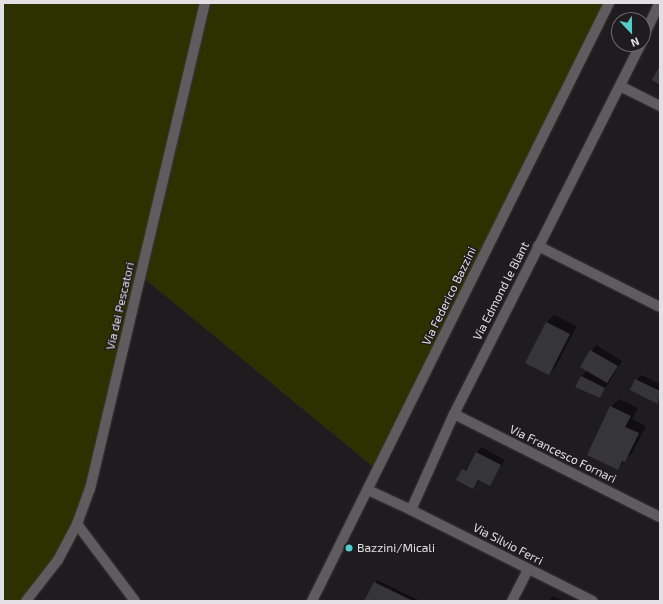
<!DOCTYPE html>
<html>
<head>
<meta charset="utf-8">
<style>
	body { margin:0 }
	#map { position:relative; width:663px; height:604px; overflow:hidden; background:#1e1c1e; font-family:"Exo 2",sans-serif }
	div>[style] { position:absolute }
	.green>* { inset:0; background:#2d3100 }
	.shadow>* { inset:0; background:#0007 }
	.building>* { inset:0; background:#36363a }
	.roads { filter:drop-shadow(0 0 1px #383738) drop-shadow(0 0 1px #383738) }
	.minor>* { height:10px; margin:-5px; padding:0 5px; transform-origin:5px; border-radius:5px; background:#5e5c5f }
	.tertiary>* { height:10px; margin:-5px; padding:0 5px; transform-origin:5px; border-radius:5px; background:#5e5c5f }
	.dots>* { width:11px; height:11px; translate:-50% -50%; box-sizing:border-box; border:2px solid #1e1c1e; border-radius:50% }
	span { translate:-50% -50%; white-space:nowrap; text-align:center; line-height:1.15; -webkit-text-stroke:3px #1e1c1e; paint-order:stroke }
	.street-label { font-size:12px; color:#e2e0e2 }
	.poi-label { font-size:12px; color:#e2e0e2 }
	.left { translate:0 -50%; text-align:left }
	.frame { position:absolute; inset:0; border:4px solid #e2e0e2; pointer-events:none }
	.north { position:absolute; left:611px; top:12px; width:40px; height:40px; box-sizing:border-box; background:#1e1c1e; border:1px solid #6c6a6c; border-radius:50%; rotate:158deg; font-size:11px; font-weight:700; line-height:16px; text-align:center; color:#e2e0e2 }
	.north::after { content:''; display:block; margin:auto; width:14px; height:18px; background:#52cdce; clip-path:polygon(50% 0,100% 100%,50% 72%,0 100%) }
</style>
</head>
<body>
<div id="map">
	<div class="green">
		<div style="clip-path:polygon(3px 3px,609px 3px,378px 471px,141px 276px,82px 513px,26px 601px,3px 601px)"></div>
	</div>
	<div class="shadow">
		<div style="clip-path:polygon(554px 315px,577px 326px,556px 366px,549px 374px,526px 363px,547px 322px)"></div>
		<div style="clip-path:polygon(596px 345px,622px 361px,600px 397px,582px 376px,588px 370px,581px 367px)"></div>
		<div style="clip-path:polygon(641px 375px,660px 384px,660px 400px,658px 403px,636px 380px)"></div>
		<div style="clip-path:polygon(619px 399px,638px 408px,632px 419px,646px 426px,632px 453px,617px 468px,611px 407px)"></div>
		<div style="clip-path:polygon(481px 447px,505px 460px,489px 485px,480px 480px,473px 488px,458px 480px)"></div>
		<div style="clip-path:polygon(377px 580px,420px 601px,365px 601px)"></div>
		<div style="clip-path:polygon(553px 596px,563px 601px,549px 601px)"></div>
	</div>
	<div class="building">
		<div style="clip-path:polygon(660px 65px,660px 85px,652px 80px)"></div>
		<div style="clip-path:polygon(546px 322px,570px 334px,549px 375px,525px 363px)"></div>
		<div style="clip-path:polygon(590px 350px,618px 366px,607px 383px,580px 367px)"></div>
		<div style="clip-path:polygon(581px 376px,605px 388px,600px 398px,575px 387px)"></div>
		<div style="clip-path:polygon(635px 379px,660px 391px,658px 404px,630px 390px)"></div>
		<div style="clip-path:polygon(610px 406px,631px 416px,625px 427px,639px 433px,625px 462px,622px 461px,618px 470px,587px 455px)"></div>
		<div style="clip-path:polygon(476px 452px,501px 465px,490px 486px,478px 480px,473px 489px,456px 480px,462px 469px,466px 471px)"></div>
		<div style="clip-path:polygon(374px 582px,413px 601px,364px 601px)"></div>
	</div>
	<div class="roads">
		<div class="minor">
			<div style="left:643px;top:38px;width:38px;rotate:-65deg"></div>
			<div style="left:620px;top:86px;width:45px;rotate:26.6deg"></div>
			<div style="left:538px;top:246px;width:136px;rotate:26.6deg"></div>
			<div style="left:454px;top:414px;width:230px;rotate:26.6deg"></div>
			<div style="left:368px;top:490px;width:47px;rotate:24.9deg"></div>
			<div style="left:411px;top:510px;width:105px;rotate:-65.9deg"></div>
			<div style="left:454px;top:414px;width:415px;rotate:-63.2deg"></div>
			<div style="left:411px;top:510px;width:203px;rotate:26.6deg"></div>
			<div style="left:77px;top:524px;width:96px;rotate:53deg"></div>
			<div style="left:312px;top:601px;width:668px;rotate:-63.59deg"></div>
			<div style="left:512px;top:601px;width:36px;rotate:-63deg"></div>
		</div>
		<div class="tertiary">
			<div style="left:26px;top:601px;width:52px;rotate:-52deg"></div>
			<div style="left:58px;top:560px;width:41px;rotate:-62.2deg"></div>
			<div style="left:77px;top:524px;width:37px;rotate:-70deg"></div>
			<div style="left:90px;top:489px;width:499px;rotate:-76.7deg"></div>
		</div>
	</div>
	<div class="dots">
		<div style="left:349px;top:548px;background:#52cdce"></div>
	</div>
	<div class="street-label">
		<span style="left:501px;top:291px;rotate:-63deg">Via Edmond le Blant</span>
		<span style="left:449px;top:296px;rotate:-64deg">Via Federico Bazzini</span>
		<span style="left:120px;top:306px;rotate:-77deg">Via dei Pescatori</span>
		<span style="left:563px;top:454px;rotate:26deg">Via Francesco Fornari</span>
		<span style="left:508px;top:544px;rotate:27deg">Via Silvio Ferri</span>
	</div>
	<div class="poi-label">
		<span class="left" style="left:357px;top:548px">Bazzini/Micali</span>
	</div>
	<div class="frame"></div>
	<div class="north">N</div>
</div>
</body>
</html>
